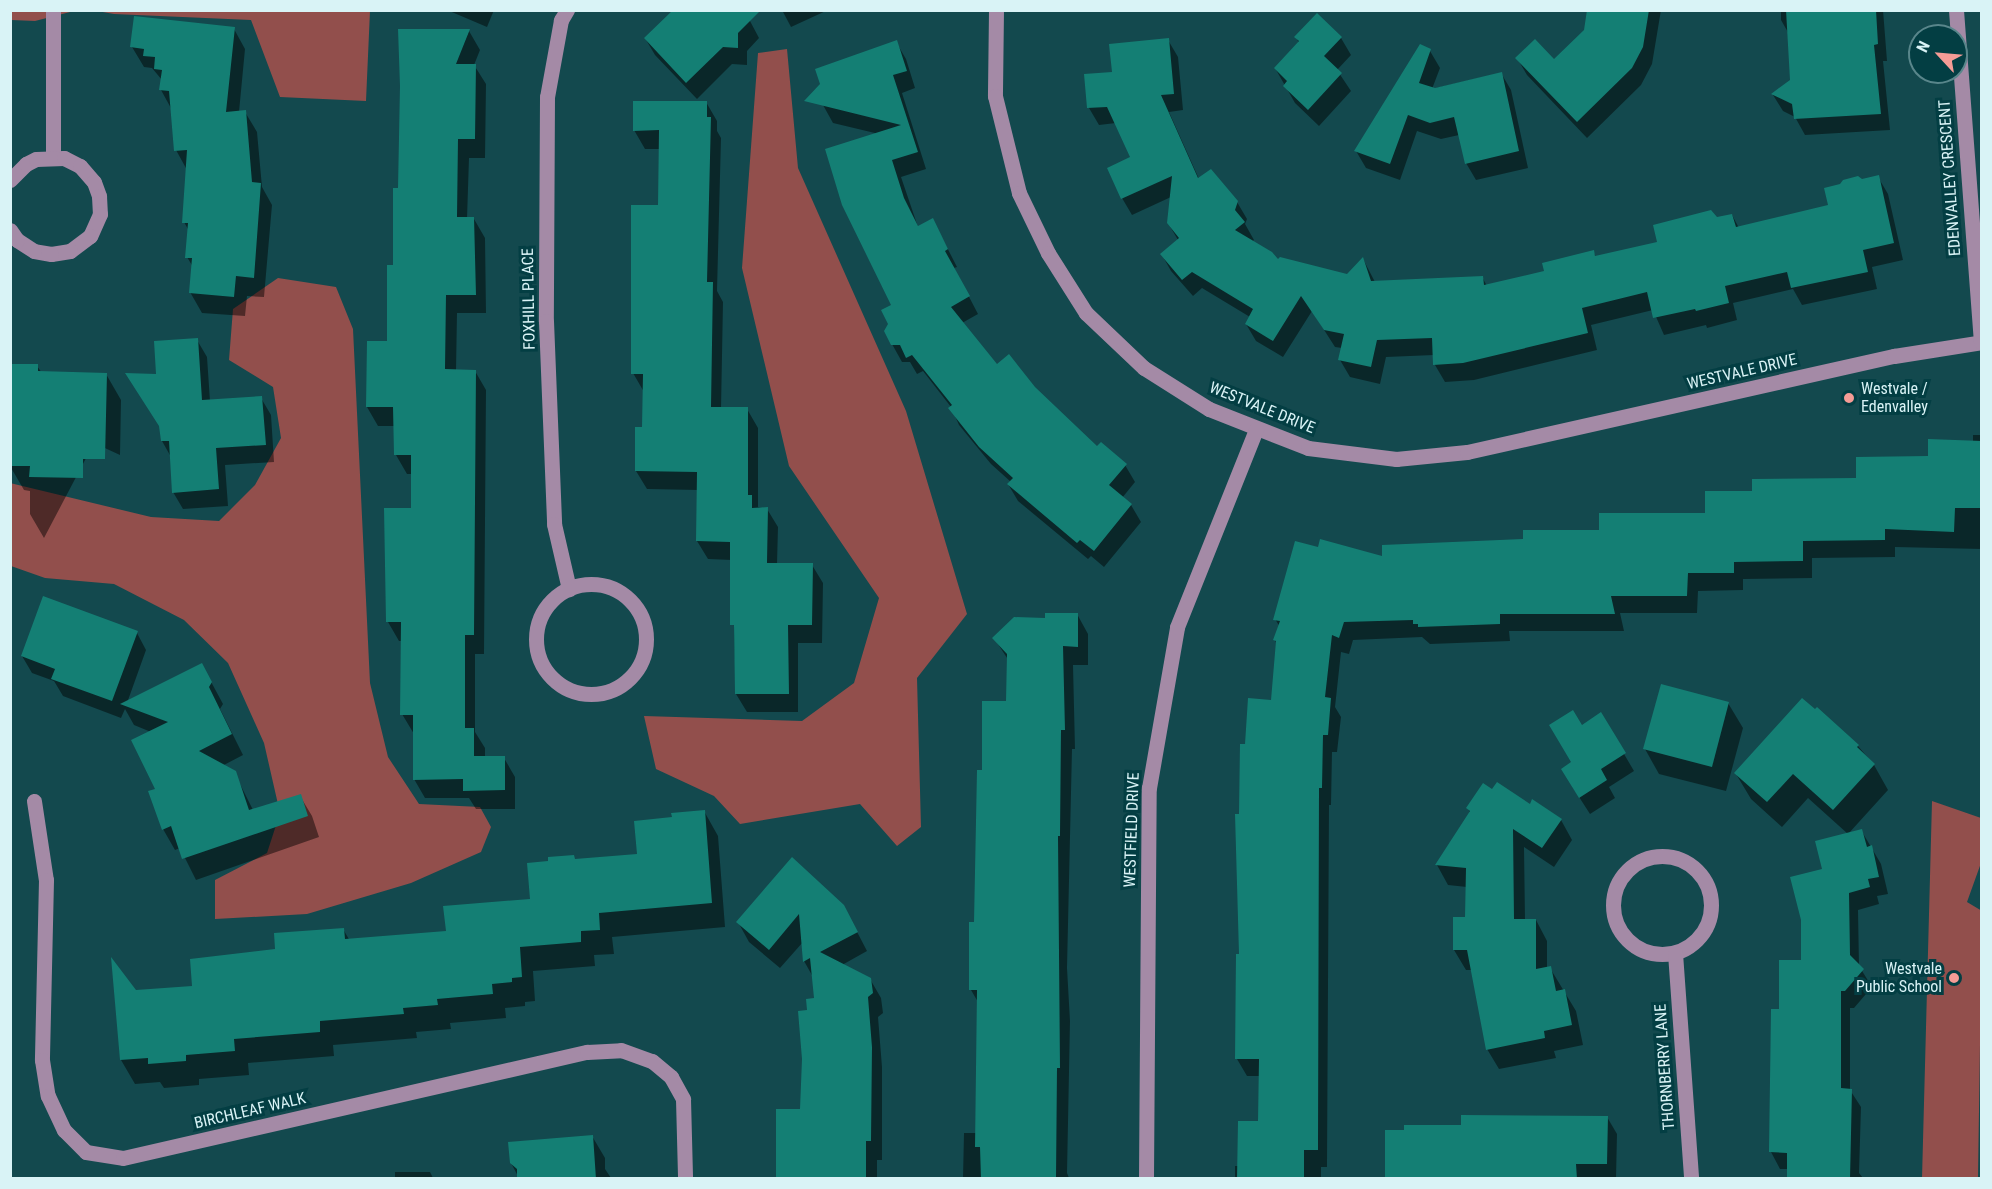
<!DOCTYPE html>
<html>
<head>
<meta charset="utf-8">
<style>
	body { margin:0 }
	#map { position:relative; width:1992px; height:1189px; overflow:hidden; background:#13494e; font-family:"Roboto Condensed",sans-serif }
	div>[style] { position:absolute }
	.green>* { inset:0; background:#924f4c }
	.shadow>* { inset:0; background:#0007 }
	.building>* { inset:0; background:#147f74 }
	.minor>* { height:15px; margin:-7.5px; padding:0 7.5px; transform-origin:7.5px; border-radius:7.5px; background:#a48aa6 }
	.minor>.ring { margin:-7.5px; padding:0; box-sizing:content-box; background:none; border:15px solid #a48aa6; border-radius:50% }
	.dots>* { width:16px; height:16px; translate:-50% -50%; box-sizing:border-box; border:3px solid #033e43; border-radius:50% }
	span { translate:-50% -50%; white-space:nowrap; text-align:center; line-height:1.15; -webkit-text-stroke:6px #033e43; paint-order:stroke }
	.street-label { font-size:16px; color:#d9f3f6 }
	.poi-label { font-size:16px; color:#d9f3f6 }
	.left { translate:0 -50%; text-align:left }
	.right { translate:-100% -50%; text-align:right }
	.frame { position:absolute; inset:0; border:12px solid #d9f3f6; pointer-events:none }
	.north { position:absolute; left:1908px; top:24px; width:60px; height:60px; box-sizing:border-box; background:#033e43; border:2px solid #59868b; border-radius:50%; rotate:296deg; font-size:16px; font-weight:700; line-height:24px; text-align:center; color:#d9f3f6 }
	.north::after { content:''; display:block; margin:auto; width:21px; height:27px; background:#f59c96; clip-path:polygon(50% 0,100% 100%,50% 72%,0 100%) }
</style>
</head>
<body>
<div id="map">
	<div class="green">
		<div style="clip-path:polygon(10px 11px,74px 11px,35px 21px,11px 20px)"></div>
		<div style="clip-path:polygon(97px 11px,370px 11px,366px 101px,280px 97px,251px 20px,114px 14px)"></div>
		<div style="clip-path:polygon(787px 49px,798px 168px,906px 411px,967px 614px,917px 678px,921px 827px,897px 846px,860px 804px,740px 824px,714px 796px,656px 769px,644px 716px,802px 721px,854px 683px,879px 598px,789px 466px,742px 268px,758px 53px)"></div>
		<div style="clip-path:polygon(278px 278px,336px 287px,353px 329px,370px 683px,388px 757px,419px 804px,480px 807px,491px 827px,481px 852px,411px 883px,307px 914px,215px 919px,215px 880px,267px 853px,280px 813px,264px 743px,228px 663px,184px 620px,114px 584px,45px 578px,11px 566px,10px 483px,151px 517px,219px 521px,255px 485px,281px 438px,273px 387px,229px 360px,233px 309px)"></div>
		<div style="clip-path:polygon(1932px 801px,1981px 818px,1981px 863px,1967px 902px,1982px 911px,1978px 1178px,1922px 1178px)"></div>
	</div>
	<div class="shadow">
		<div style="clip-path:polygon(447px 10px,494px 10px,487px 27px)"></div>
		<div style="clip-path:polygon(782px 10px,828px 10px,791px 27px)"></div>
		<div style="clip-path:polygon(1589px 10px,1661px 10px,1652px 64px,1641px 85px,1587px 138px,1527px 75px,1517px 58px,1554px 61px,1585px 31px)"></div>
		<div style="clip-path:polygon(1781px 10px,1883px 10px,1887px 61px,1883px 61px,1890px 130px,1805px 135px,1795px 117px,1783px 111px,1773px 95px,1791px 81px,1789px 34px,1781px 20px)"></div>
		<div style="clip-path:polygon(750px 21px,759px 38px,747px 51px,747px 65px,732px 64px,697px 99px,655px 55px,645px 38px)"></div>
		<div style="clip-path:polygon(234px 29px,245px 49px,239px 112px,245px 112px,257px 132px,262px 187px,272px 205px,264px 297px,247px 296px,245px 316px,202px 313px,190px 292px,193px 267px,187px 257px,189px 231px,184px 222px,187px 170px,176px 150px,172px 110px,161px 90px,162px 80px,152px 68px,144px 67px,132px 47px)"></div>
		<div style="clip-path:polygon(469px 31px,480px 50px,474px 65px,486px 84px,485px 158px,469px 158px,467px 219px,474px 219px,485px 238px,486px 313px,457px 313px,456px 371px,475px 371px,486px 390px,484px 654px,475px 654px,475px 732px,485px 748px,485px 758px,504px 758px,515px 777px,515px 809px,476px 809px,469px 798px,425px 798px,414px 779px,414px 734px,402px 714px,402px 641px,399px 641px,388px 622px,387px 561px,385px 557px,386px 510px,412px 510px,412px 474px,407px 474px,396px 455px,395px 426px,378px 426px,367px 407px,388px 343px,399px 189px)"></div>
		<div style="clip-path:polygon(1296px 37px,1341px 38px,1351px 55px,1337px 70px,1351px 91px,1319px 126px,1295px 103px,1275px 68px,1299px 43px)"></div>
		<div style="clip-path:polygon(1168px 40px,1178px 57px,1183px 110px,1169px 112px,1199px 179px,1237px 202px,1247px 219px,1245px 224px,1254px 240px,1251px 242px,1278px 261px,1348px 276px,1363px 259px,1375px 282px,1482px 277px,1487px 286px,1545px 272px,1593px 252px,1596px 257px,1659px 243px,1732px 215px,1739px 228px,1830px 206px,1862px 181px,1878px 177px,1888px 194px,1903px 260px,1872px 267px,1877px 289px,1802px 305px,1793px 289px,1733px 303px,1737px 320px,1707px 328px,1706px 325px,1664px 335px,1653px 310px,1591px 325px,1597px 350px,1474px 380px,1445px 382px,1435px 365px,1434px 355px,1386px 357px,1380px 384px,1350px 377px,1340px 360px,1342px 348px,1335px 347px,1312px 311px,1283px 357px,1256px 341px,1246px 324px,1250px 317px,1202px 288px,1193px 296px,1171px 271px,1162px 255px,1178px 240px,1168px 223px,1171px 197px,1132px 215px,1122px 198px,1132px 158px,1116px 123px,1099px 125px,1089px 108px,1086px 76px,1114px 73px)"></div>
		<div style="clip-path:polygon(896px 42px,906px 59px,915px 88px,902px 93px,926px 169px,901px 177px,918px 227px,933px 220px,957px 267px,954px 268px,978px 314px,962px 323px,996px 366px,1034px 388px,1097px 448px,1125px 465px,1135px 482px,1122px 498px,1131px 505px,1141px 522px,1104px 567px,1091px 556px,1088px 559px,1018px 501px,1008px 484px,1011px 482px,991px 464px,959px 425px,951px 407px,923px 371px,917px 374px,910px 362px,902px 362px,892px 344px,890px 324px,893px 306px,879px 134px,833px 123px,823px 105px)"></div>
		<div style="clip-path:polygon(1430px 51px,1440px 68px,1432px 89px,1501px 73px,1511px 90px,1528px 168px,1476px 180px,1466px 163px,1459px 135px,1441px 139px,1417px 131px,1400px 180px,1366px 168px,1356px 151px)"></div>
		<div style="clip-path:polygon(706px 102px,717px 121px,717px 131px,721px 138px,717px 291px,723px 302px,721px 409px,747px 409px,758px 428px,758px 507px,767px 509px,778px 527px,777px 564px,812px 565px,823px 583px,822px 643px,798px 643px,798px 712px,747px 712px,736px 694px,732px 560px,708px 559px,697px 541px,698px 490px,647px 489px,636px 471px,643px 428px,644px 392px,633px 373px,660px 207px,660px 149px,645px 149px,634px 130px)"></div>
		<div style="clip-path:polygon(197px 340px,207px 357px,210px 401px,261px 398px,271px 415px,274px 462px,225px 465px,228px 506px,183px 509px,173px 492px,171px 457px,162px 441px,158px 376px)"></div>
		<div style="clip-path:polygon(10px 365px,37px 366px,42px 373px,106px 374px,121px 400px,120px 455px,94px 443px,44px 538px,30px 514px,30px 491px,24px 490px,10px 466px)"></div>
		<div style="clip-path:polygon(1973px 435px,1982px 435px,1982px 549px,1895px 547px,1895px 557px,1812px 558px,1812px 578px,1743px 579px,1743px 590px,1698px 591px,1697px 613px,1620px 613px,1624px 631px,1509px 631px,1510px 641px,1430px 644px,1422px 637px,1353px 640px,1349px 654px,1341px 652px,1335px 707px,1341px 717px,1337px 752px,1332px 752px,1331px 805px,1329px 805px,1327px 1167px,1321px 1167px,1321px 1178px,1235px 1178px,1235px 1166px,1238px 1166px,1259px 1123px,1260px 1076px,1247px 1076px,1237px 1059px,1240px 956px,1240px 816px,1246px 746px,1272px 702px,1277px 645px,1275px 640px,1280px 627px,1275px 619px,1319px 549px,1384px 558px,1600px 531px,1707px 515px,1754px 492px,1857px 480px,1973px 442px)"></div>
		<div style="clip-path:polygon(1077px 614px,1088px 634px,1088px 665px,1073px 665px,1075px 749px,1072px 749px,1067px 968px,1070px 1021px,1067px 1173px,1069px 1178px,963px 1178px,964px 1133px,977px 1133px,978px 1002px,971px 990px,984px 772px,1008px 702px,1009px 661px,994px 638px,1046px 619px)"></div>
		<div style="clip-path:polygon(137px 633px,146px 650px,127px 703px,202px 665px,223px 704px,220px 709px,243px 755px,222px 766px,234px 772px,253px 810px,300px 796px,312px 816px,319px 837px,196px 880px,180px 848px,175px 850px,163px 829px,151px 732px,134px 725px,125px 709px,121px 718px,63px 696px,54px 681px,32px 673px,22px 656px)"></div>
		<div style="clip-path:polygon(1728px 703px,1743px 728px,1726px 791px,1659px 774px,1645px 749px)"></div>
		<div style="clip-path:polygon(1582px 727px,1624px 754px,1634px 771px,1609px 787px,1615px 798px,1590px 814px,1572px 786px,1573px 763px)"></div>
		<div style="clip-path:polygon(1858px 746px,1874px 765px,1888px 790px,1849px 833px,1861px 830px,1881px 864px,1888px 894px,1877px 896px,1879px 904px,1858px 910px,1859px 966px,1872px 987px,1854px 1008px,1850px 1008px,1850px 1090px,1861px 1107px,1859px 1173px,1863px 1178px,1788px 1178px,1788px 1169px,1780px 1169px,1771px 1152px,1781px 1010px,1803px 962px,1824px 870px,1848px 834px,1808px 798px,1782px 827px,1751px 799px,1736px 774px)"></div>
		<div style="clip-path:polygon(1530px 806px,1561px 820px,1572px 840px,1554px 867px,1524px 847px,1525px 920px,1536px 920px,1547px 941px,1547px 969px,1550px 968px,1576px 1011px,1583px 1045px,1554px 1051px,1556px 1058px,1499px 1069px,1487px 1049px,1472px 970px,1466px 970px,1454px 950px,1467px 919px,1467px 887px,1448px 885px,1437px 865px,1470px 813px,1468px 808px)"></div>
		<div style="clip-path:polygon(704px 811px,718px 836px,725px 927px,612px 937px,614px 954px,594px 955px,595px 966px,533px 971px,535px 1001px,525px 1002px,525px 1006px,505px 1008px,506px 1018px,450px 1023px,451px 1029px,416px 1032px,417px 1038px,333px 1045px,334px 1056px,248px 1063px,249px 1075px,199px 1079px,199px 1085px,164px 1088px,160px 1082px,135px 1084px,121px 1060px,135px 992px,194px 988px,277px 951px,343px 929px,350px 941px,447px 932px,531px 900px,576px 861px,639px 856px,673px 819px)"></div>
		<div style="clip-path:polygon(792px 859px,854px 926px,867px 951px,842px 965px,870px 979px,881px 998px,883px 1013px,878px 1017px,882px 1067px,882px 1160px,877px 1160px,877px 1178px,777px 1178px,802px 1111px,808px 1011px,815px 1000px,813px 977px,804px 961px,803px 942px,780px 968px,749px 942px,738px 922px)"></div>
		<div style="clip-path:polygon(1607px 1117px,1617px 1134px,1616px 1178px,1386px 1178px,1387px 1132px)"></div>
		<div style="clip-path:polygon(592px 1136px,605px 1158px,605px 1169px,611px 1178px,519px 1178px,511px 1163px)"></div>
		<div style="clip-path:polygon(395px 1172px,430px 1172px,433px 1178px,395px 1178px)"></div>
	</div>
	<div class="building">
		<div style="clip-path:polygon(673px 10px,761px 10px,738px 33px,738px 48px,723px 47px,686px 83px,644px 38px)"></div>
		<div style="clip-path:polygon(1587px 10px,1649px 10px,1643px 47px,1632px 68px,1577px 122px,1515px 58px,1535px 39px,1554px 59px,1584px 30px)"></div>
		<div style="clip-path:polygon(1786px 10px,1876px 10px,1878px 44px,1874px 45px,1881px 114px,1794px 119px,1792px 104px,1771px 94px,1790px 80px)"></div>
		<div style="clip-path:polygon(1317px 13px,1342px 37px,1324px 56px,1342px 73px,1308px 110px,1283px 86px,1287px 81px,1274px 68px,1299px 41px,1294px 37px)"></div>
		<div style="clip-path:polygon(134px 16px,235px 27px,226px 112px,246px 110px,252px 182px,261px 183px,254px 278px,236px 276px,234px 297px,189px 293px,192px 258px,185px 258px,188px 223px,182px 223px,187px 150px,174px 151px,169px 91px,159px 90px,162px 70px,154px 69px,155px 57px,143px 56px,144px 49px,130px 47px)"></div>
		<div style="clip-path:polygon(398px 29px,470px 29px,456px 64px,476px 64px,475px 139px,458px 139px,457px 217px,474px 217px,476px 295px,446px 295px,445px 369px,476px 370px,474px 635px,465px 635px,465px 728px,474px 728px,474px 756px,505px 756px,505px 790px,463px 791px,463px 779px,413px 780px,413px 715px,400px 715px,401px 622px,386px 622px,384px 508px,411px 508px,411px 455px,394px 455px,393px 407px,366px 407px,367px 341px,387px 341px,387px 265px,393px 265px,393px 188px,398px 188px,400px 86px)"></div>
		<div style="clip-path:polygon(1169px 38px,1174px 94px,1161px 95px,1198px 178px,1211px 169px,1238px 201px,1235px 210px,1245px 222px,1235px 230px,1272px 252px,1278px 259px,1280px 257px,1347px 274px,1363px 257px,1371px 281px,1483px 276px,1484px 285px,1544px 271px,1542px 263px,1594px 250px,1595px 256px,1657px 242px,1653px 225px,1711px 210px,1717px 217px,1732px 214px,1736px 227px,1828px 205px,1824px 188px,1840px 184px,1843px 180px,1858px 176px,1862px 179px,1879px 175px,1894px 243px,1863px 250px,1868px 272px,1791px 288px,1787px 272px,1725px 286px,1729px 303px,1696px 311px,1695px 309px,1653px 318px,1647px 292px,1582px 308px,1588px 333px,1463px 363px,1433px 365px,1432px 338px,1377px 340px,1371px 367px,1338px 360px,1344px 334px,1324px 330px,1301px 296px,1273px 341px,1245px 324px,1253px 309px,1192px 272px,1182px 280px,1160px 254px,1179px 238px,1167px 223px,1172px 176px,1121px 199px,1107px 168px,1130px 157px,1107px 107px,1087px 108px,1084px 74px,1112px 72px,1109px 44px)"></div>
		<div style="clip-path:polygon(897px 40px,907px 71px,893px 75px,918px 152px,892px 160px,904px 198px,918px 226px,933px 218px,948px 249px,945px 251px,970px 296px,951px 307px,997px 364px,1009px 354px,1035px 387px,1097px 446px,1101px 442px,1127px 464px,1109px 485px,1132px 504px,1094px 551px,1080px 540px,1077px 543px,1007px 484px,1013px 478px,979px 447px,948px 408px,952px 405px,912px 355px,906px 358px,900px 345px,891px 345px,884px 331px,888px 324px,881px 310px,891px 305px,842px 205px,825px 149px,901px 125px,804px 101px,820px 84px,815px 69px)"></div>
		<div style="clip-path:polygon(1420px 44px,1431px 49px,1419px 83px,1435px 88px,1502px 72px,1519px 151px,1465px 164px,1454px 117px,1430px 123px,1408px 115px,1390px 164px,1354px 151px)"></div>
		<div style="clip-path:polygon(633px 101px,707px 101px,707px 117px,711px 117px,707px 282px,713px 282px,711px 407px,748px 407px,748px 495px,752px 495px,752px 508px,768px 507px,767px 563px,813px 563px,812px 625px,788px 625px,789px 694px,735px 694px,734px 625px,730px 625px,730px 542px,696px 541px,697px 472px,635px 471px,635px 427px,642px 427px,643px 374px,631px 374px,631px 205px,658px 205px,659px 130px,633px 131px)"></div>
		<div style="clip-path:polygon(198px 338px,202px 400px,262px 396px,266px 445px,216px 448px,219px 489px,172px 493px,169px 441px,161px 441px,159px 426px,125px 373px,156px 374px,154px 341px)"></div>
		<div style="clip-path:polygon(10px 364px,38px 364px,38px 371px,107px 373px,105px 459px,83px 459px,83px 478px,29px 477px,30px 466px,10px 466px)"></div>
		<div style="clip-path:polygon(1928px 439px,1982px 441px,1982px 508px,1955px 508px,1954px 532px,1885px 529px,1885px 540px,1803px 541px,1803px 561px,1734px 562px,1734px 573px,1688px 573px,1687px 596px,1611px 596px,1615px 614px,1500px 614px,1500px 624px,1418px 627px,1418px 624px,1413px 624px,1413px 620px,1344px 622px,1339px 638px,1332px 635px,1325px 697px,1331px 698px,1328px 735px,1323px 735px,1322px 788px,1319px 788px,1318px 1150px,1304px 1150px,1304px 1179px,1237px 1179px,1238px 1121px,1258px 1121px,1259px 1059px,1235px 1059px,1236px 954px,1239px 954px,1235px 814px,1239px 814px,1240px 744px,1245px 744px,1248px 698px,1271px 700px,1276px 641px,1273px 640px,1280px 621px,1273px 620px,1295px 541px,1318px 547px,1320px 539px,1382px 556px,1382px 545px,1523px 539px,1523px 530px,1599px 530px,1599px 513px,1705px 513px,1705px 491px,1752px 491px,1752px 479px,1856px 478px,1856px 457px,1928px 456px)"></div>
		<div style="clip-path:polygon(43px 596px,138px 631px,112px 701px,51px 679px,55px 669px,21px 656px)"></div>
		<div style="clip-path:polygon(1045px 613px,1078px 613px,1078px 647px,1063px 646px,1065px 730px,1061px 730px,1060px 836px,1058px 836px,1060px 1068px,1057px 1068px,1056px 1179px,981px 1179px,980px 1147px,975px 1147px,977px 990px,969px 990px,969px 922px,974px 922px,977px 770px,982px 770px,982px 701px,1006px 701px,1007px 654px,992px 638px,1014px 617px,1045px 618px)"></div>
		<div style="clip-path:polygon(202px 663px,212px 682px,209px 687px,232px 734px,199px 751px,236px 771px,249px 810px,301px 794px,308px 816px,182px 859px,171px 826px,162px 830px,148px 791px,155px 789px,131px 740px,168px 722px,120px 704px)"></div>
		<div style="clip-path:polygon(1661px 684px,1729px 702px,1712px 767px,1643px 749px)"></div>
		<div style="clip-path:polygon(1802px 698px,1815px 709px,1817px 707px,1859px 745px,1857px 747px,1875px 764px,1833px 810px,1793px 774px,1767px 802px,1734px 773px)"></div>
		<div style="clip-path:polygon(1573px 710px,1582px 725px,1601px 712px,1626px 753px,1601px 769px,1607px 780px,1579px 798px,1561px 769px,1571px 762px,1549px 725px)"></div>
		<div style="clip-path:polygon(1497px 782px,1530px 804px,1532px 799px,1562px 819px,1542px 848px,1513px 829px,1514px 919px,1536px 919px,1536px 969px,1551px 966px,1556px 991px,1565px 989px,1572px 1025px,1544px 1031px,1545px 1038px,1486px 1050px,1467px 950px,1453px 950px,1453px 917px,1465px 917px,1466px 868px,1435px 865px,1470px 811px,1466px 808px,1483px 783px,1492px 789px)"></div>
		<div style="clip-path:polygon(705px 810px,712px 903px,599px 913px,600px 930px,581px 931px,581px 942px,520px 947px,522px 977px,512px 978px,512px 982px,492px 984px,493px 994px,437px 999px,438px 1005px,403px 1008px,404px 1014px,320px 1021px,320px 1032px,234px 1039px,235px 1051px,186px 1055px,186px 1061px,148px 1064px,148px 1058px,120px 1060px,111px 957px,136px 990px,192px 986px,190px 959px,275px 949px,274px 933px,344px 928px,345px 939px,446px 931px,443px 906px,530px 899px,527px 863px,548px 861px,548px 857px,574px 855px,575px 859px,637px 854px,634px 821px,672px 817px,671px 813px)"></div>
		<div style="clip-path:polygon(1862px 829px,1867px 847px,1872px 845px,1879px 877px,1868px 879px,1870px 887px,1849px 893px,1850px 955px,1864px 969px,1845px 991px,1841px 991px,1841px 1088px,1852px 1089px,1850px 1179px,1787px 1179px,1787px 1153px,1769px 1152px,1771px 1009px,1779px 1009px,1779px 960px,1801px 960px,1801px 920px,1790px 877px,1822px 869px,1815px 841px)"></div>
		<div style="clip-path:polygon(792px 857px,844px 905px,858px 932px,820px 952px,871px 978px,873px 993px,868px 997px,872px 1047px,871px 1141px,866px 1141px,866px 1179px,776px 1179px,776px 1109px,800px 1109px,802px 1059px,798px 1011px,807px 1010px,806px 999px,814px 998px,810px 958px,803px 962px,799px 914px,769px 950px,736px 922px)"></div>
		<div style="clip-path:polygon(1461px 1115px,1608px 1116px,1607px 1164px,1576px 1164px,1577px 1179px,1385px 1178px,1385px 1130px,1404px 1130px,1404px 1125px,1461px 1125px)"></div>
		<div style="clip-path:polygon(593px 1135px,596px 1179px,517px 1179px,517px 1169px,510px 1163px,508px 1142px)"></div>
	</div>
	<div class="minor">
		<div style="left:53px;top:10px;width:147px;rotate:90deg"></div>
		<div style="left:567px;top:10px;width:12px;rotate:121deg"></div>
		<div style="left:561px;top:20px;width:78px;rotate:100.3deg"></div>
		<div style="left:547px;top:97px;width:224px;rotate:90.3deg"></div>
		<div style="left:546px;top:321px;width:203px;rotate:87.7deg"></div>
		<div style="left:554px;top:524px;width:67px;rotate:77deg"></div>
		<div style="left:996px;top:10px;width:86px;rotate:90.7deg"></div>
		<div style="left:995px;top:96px;width:100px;rotate:76.1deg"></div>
		<div style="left:1019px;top:193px;width:67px;rotate:64.2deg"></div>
		<div style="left:1048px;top:253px;width:71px;rotate:57.7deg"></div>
		<div style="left:1086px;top:313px;width:80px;rotate:43.5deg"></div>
		<div style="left:1144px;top:368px;width:77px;rotate:32.2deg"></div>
		<div style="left:1209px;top:409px;width:106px;rotate:21.5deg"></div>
		<div style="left:1308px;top:448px;width:89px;rotate:7.1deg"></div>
		<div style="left:1396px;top:459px;width:71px;rotate:-5.6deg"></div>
		<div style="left:1467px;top:452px;width:438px;rotate:-12.7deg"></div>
		<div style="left:1894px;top:356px;width:89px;rotate:-9deg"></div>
		<div style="left:1956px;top:10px;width:333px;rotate:85.7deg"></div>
		<div style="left:10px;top:180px;width:23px;rotate:-45deg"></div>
		<div style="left:26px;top:164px;width:11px;rotate:-27deg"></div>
		<div style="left:36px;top:159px;width:28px;rotate:-2deg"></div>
		<div style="left:64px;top:158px;width:18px;rotate:27deg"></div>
		<div style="left:80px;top:166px;width:21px;rotate:49deg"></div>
		<div style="left:94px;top:182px;width:15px;rotate:70deg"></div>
		<div style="left:99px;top:196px;width:18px;rotate:87deg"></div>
		<div style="left:100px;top:214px;width:24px;rotate:114deg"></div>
		<div style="left:90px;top:236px;width:25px;rotate:143deg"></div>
		<div style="left:70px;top:251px;width:19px;rotate:171deg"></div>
		<div style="left:51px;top:254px;width:17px;rotate:-170deg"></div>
		<div style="left:34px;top:251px;width:20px;rotate:-147deg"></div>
		<div style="left:17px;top:240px;width:12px;rotate:-125deg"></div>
		<div class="ring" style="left:536px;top:584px;width:95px;height:95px"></div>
		<div style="left:34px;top:801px;width:80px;rotate:81.4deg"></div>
		<div style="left:46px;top:880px;width:180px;rotate:91.3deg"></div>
		<div style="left:42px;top:1060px;width:36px;rotate:81deg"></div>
		<div style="left:48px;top:1096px;width:38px;rotate:65deg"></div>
		<div style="left:64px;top:1130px;width:31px;rotate:45deg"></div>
		<div style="left:86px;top:1152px;width:37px;rotate:9deg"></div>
		<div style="left:123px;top:1158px;width:476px;rotate:-12.9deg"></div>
		<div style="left:587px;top:1052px;width:34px;rotate:-3deg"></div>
		<div style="left:621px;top:1050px;width:33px;rotate:20deg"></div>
		<div style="left:652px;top:1061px;width:25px;rotate:40deg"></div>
		<div style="left:671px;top:1077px;width:25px;rotate:61deg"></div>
		<div style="left:683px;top:1099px;width:79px;rotate:88.5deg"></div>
		<div class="ring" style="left:1613px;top:856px;width:83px;height:83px"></div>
		<div style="left:1675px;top:953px;width:226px;rotate:85.9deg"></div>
		<div style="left:1146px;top:1178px;width:390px;rotate:-89.6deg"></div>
		<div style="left:1149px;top:788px;width:163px;rotate:-80.1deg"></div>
		<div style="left:1177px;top:627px;width:213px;rotate:-68.2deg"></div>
	</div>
	<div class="dots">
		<div style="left:1849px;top:398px;background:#f59c96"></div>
		<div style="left:1954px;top:978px;background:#f59c96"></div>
	</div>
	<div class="street-label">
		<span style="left:1950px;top:178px;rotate:-94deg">EDENVALLEY CRESCENT</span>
		<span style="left:529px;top:299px;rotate:-91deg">FOXHILL PLACE</span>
		<span style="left:1742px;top:372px;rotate:-13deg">WESTVALE DRIVE</span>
		<span style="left:1262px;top:408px;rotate:22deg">WESTVALE DRIVE</span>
		<span style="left:1132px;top:830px;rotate:-88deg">WESTFIELD DRIVE</span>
		<span style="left:1665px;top:1067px;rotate:-94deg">THORNBERRY LANE</span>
		<span style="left:250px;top:1111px;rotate:-13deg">BIRCHLEAF WALK</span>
	</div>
	<div class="poi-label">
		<span class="left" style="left:1861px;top:398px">Westvale /<br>Edenvalley</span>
		<span class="right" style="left:1942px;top:978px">Westvale<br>Public School</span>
	</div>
	<div class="frame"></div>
	<div class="north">N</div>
</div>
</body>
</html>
